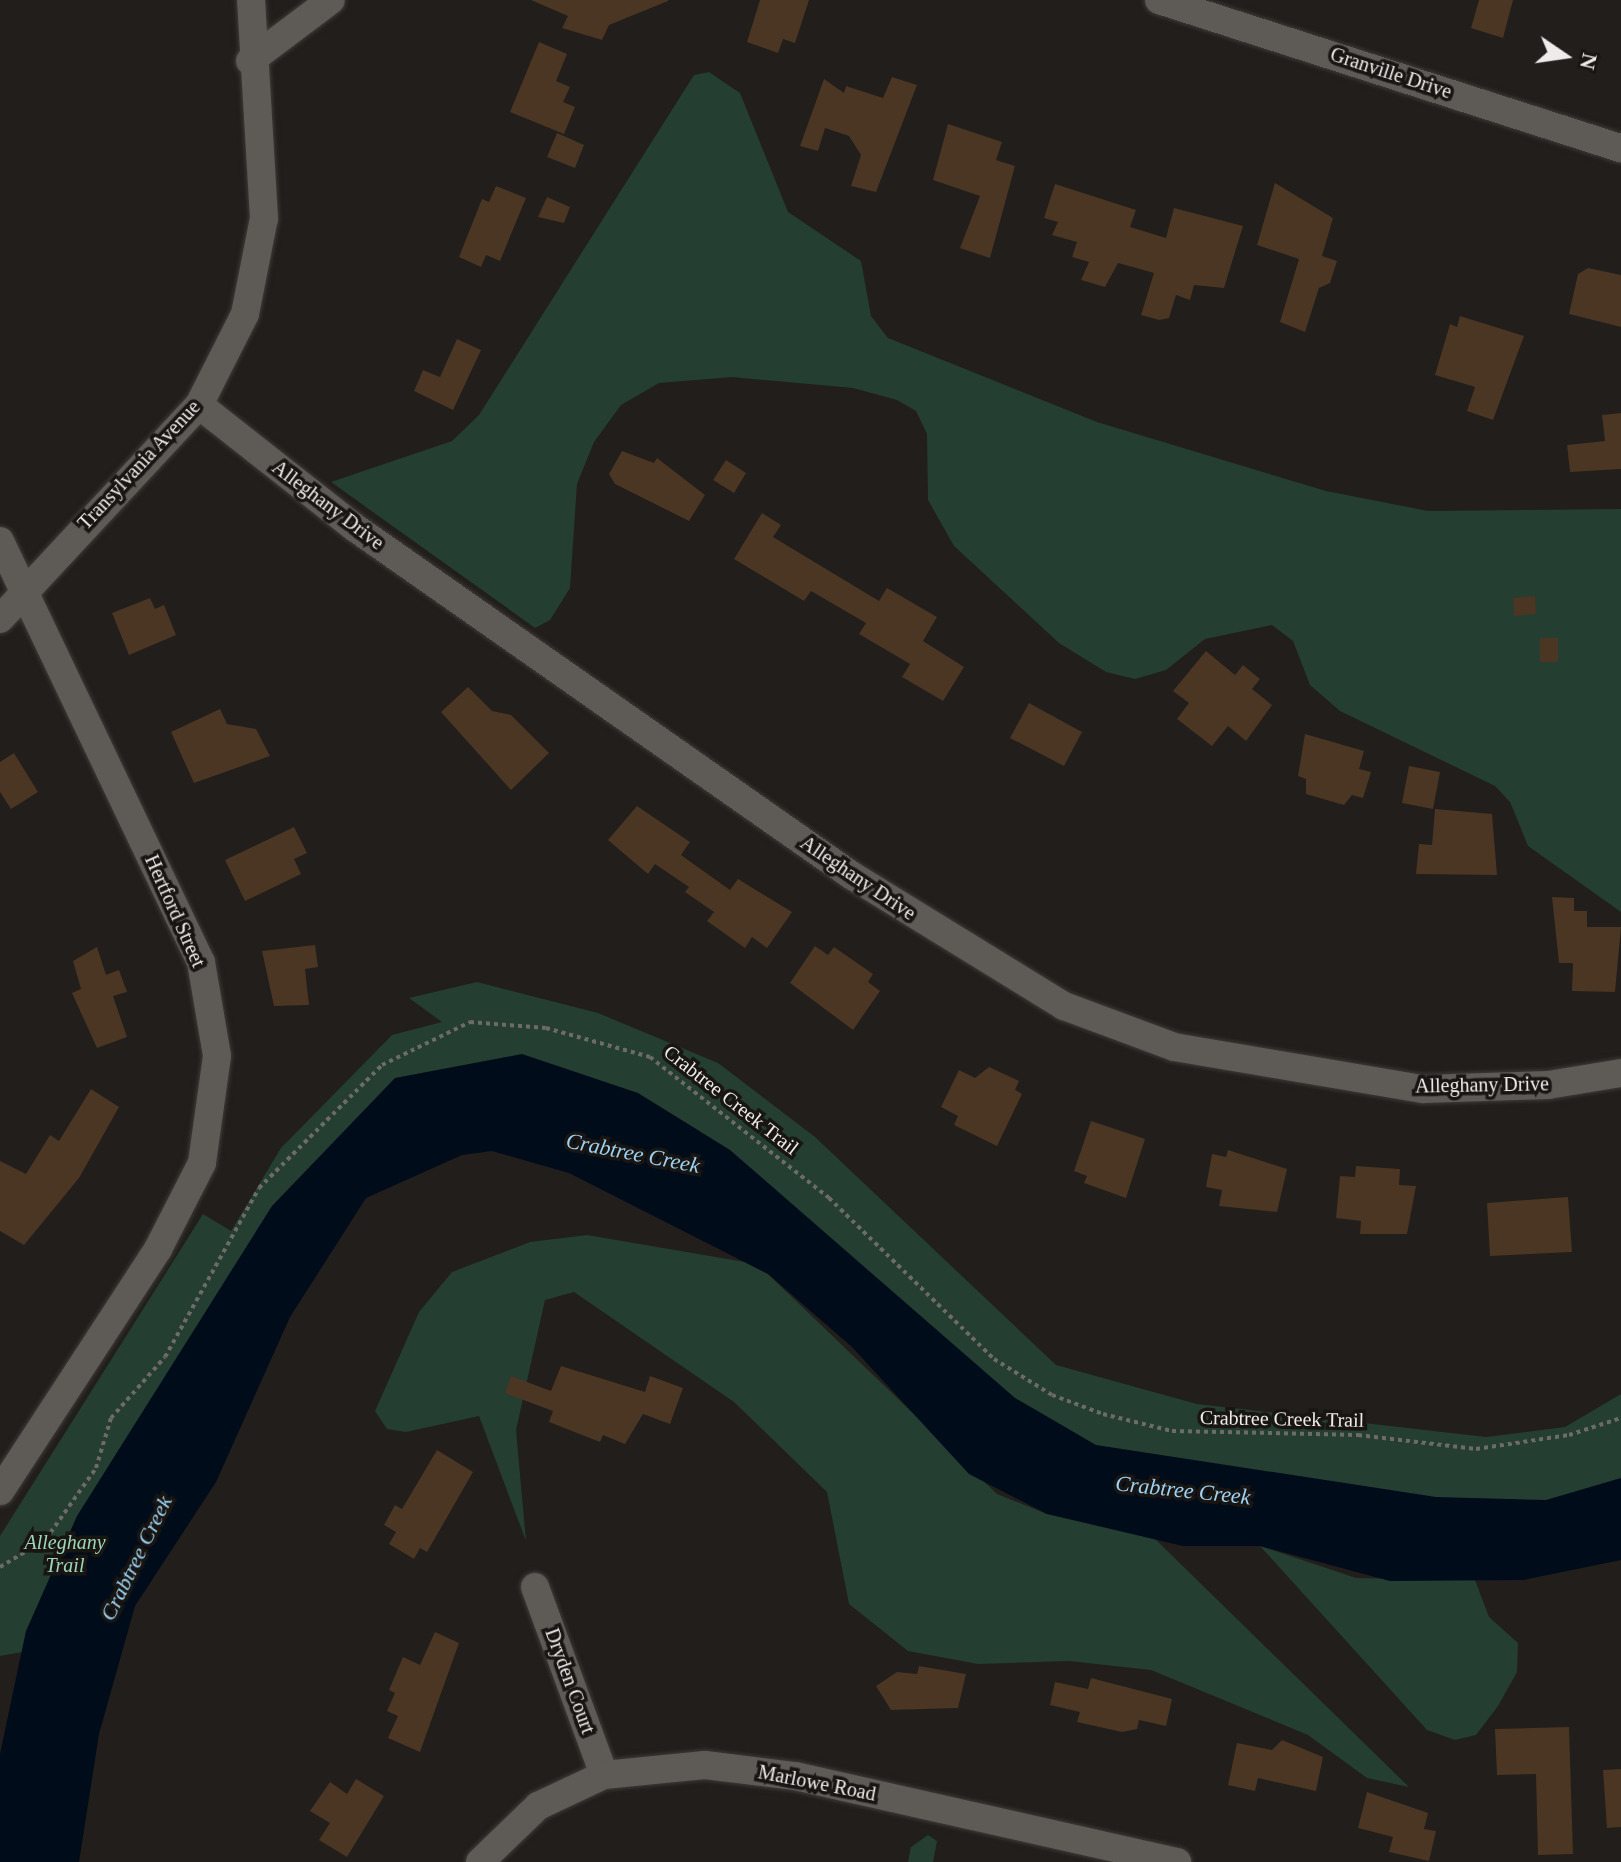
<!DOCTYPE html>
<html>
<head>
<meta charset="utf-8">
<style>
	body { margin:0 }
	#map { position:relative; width:1621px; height:1862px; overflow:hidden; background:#211e1b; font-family:Georgia,serif }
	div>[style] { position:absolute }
	.green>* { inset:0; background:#243e31 }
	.water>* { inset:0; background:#000c1a }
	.building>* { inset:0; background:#4a3622 }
	.path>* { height:4px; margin-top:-2px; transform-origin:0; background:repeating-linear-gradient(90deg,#6d6a68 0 4px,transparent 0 8px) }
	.roads { filter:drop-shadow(0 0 2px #3d3a38) drop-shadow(0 0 2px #3d3a38) }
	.minor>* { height:28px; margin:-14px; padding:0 14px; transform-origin:14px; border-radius:14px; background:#5e5a56 }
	span { translate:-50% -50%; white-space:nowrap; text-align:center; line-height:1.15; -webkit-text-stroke:7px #181512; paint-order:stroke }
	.street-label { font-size:20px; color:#eeecea }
	.park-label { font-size:20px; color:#9dd8ba; font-style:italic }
	.water-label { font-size:22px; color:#9dd3f5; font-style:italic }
	.north { position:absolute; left:1525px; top:16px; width:80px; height:80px; -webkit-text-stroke:6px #181512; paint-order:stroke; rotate:103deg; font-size:22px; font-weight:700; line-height:32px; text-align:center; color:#eeecea }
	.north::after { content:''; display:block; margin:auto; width:28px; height:36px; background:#eeecea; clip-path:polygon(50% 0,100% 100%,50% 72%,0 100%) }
</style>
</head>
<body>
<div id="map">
	<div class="green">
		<div style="clip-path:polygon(709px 72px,740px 93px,788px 212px,861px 261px,871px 316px,888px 338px,1097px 422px,1326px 491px,1428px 511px,1621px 509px,1621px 912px,1528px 846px,1510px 802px,1495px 786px,1340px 711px,1310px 685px,1293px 641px,1272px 625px,1205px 639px,1166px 670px,1135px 679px,1106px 672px,1059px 643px,954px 546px,928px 500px,927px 434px,916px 411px,897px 400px,853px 388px,732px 377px,659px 383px,621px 405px,594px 442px,577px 484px,570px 588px,550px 620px,535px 628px,331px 482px,452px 441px,479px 415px,694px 75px)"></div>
		<div style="clip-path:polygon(477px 982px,598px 1013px,718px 1063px,815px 1137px,1056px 1365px,1197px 1404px,1486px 1437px,1565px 1427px,1621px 1394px,1621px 1517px,1171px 1500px,746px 1225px,460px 1114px,335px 1194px,95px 1639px,0 1656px,0 1536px,203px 1214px,231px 1231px,281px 1148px,392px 1035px,442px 1022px,409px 998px)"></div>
		<div style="clip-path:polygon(587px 1235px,745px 1262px,768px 1274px,997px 1494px,1047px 1514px,1150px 1534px,1409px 1787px,1367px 1778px,1308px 1735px,1151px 1670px,1069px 1661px,978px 1664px,908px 1651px,849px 1604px,827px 1492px,734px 1402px,574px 1292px,545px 1300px,516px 1430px,526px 1541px,479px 1416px,406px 1432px,387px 1429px,375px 1411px,419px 1312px,452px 1272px,530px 1242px)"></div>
		<div style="clip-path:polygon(1260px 1546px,1356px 1578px,1475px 1580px,1489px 1617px,1518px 1643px,1517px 1672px,1498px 1706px,1476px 1735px,1455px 1740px,1427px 1730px)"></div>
		<div style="clip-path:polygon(928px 1835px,937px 1841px,933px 1862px,908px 1862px,911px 1847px)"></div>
	</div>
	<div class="water">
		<div style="clip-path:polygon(522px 1054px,638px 1093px,730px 1150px,1015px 1398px,1096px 1445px,1436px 1497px,1546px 1500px,1621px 1478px,1621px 1560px,1523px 1580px,1390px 1581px,1260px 1546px,1183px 1546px,1047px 1514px,969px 1474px,852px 1347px,768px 1274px,569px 1173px,492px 1151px,462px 1155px,366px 1198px,290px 1317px,216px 1482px,135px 1606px,99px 1734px,79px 1862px,0 1862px,0 1754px,26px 1631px,77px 1516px,272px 1206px,395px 1078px)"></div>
	</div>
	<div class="building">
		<div style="clip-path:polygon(531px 0,668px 0,668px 1px,609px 25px,602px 40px,562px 28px,568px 16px)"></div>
		<div style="clip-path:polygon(760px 0,809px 0,795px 43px,783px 39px,778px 53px,747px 42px)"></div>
		<div style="clip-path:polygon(1479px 0,1513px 0,1503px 38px,1471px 28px)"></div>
		<div style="clip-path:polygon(539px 42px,567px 54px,556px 81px,570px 87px,563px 102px,575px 107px,564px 134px,510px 112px)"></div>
		<div style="clip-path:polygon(892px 77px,917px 85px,876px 192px,851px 186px,861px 155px,849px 136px,825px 128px,818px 151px,800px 146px,824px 79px,844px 93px,846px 86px,883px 98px)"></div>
		<div style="clip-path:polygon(948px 124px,1002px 142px,996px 160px,1015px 166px,990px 258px,960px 248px,980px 196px,933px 180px)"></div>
		<div style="clip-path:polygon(557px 133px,584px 145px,575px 168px,547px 157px)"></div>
		<div style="clip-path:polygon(1275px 183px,1333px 218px,1322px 256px,1337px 261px,1330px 283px,1319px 288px,1305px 332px,1280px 322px,1299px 259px,1257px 245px)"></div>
		<div style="clip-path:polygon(1055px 184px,1136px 210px,1130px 227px,1166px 238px,1174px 208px,1243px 226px,1224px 288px,1194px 285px,1190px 300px,1176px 295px,1169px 318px,1159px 320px,1141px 315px,1154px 273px,1118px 263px,1105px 287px,1081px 280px,1089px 262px,1072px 257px,1077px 242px,1052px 235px,1058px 222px,1044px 218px)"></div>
		<div style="clip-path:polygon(496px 186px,526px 198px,500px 261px,486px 255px,481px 267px,459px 257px,482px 199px,489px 202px)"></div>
		<div style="clip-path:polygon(547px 197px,570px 207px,564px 223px,538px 217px)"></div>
		<div style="clip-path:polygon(1588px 268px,1621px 275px,1621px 327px,1569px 314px,1578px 274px)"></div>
		<div style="clip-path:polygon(1460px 316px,1524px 336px,1493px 420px,1467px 411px,1475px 387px,1435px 375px,1450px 324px,1457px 327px)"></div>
		<div style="clip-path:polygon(457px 339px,481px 350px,453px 410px,414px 391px,423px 370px,440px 377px)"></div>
		<div style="clip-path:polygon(1621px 413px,1621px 469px,1570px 472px,1567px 445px,1605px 441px,1602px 415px)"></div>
		<div style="clip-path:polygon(622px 451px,654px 463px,657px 458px,705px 495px,689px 521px,615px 484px,609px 474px)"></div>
		<div style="clip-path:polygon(726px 460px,746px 473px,734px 493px,713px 480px)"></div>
		<div style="clip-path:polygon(762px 513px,781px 525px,773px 537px,879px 601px,887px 588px,937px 617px,923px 641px,964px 667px,943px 701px,902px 677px,910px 664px,859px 634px,866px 623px,811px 591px,804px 601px,734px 559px)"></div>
		<div style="clip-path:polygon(1535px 596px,1536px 614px,1514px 616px,1513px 598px)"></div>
		<div style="clip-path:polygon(150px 598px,155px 609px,164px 605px,176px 635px,129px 655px,112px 613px)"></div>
		<div style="clip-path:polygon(1540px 638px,1558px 638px,1558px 662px,1540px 662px)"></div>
		<div style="clip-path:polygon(1206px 651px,1235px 675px,1243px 665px,1260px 679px,1252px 689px,1272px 705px,1246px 741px,1228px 726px,1212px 746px,1177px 719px,1189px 703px,1173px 691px)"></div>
		<div style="clip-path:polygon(468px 687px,492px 711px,511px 715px,549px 753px,511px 790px,441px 712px)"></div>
		<div style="clip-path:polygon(1029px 703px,1082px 732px,1064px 766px,1010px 738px)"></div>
		<div style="clip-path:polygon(220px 709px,227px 724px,256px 729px,270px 756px,194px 783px,171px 732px)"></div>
		<div style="clip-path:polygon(1305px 734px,1364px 751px,1359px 769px,1371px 772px,1363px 798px,1352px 795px,1344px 805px,1306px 794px,1306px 779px,1298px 776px)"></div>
		<div style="clip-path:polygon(14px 753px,38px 792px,11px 809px,0 792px,0 762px)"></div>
		<div style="clip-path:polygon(1409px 766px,1440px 772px,1433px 809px,1402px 803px)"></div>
		<div style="clip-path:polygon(637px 806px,690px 842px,681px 855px,730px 890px,738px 879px,792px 912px,767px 948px,752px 937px,745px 948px,707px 921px,714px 912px,685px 892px,689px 887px,655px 864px,648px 874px,608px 840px)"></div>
		<div style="clip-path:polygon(1435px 809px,1492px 814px,1497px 875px,1416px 874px,1419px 844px,1432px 845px)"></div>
		<div style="clip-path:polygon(294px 827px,307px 853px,294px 859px,301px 874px,245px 901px,225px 860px)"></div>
		<div style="clip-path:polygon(1552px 897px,1574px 898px,1574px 911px,1587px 911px,1587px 927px,1621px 927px,1615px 992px,1572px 991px,1573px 963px,1559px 963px)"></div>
		<div style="clip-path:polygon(315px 945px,318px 967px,305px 969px,309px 1005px,274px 1006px,262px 951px)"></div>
		<div style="clip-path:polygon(815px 946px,828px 955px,834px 947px,873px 974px,868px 982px,880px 991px,853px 1030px,790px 983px)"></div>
		<div style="clip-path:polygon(97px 947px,106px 975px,119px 970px,127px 992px,113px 996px,127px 1037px,97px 1048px,72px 993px,81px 989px,73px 961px)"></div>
		<div style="clip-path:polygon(989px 1067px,1019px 1081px,1015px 1090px,1022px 1094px,997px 1146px,954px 1125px,958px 1116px,941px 1107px,959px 1070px,975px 1078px)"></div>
		<div style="clip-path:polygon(91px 1089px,119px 1107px,79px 1178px,24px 1245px,0 1231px,0 1161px,26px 1174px,50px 1135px,59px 1141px)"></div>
		<div style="clip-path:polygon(1091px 1121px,1145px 1139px,1126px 1198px,1084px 1183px,1087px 1176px,1074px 1171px)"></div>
		<div style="clip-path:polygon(1228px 1150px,1287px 1169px,1277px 1212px,1219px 1206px,1222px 1190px,1206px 1187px,1212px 1154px,1226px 1157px)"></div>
		<div style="clip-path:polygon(1356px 1166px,1400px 1169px,1399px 1185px,1416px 1186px,1407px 1234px,1360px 1234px,1361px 1221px,1336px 1218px,1340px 1176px,1355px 1177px)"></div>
		<div style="clip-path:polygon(1568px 1197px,1572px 1252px,1490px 1256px,1487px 1203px)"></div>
		<div style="clip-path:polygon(561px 1366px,645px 1392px,650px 1376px,683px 1388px,670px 1424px,643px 1414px,625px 1444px,603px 1435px,600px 1442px,549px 1422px,553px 1411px,505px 1393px,511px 1376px,551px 1391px)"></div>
		<div style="clip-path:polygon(437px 1450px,473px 1472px,427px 1552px,420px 1548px,414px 1559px,389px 1544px,396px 1532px,384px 1525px,395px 1505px,402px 1509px)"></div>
		<div style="clip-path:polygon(435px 1632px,459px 1643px,420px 1752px,388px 1738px,398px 1716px,387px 1711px,395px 1693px,389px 1690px,403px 1657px,420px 1665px)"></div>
		<div style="clip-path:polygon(919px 1666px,966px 1674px,958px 1708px,891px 1710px,876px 1686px,897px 1672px,917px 1674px)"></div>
		<div style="clip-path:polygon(1091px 1678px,1172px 1699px,1166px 1726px,1139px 1720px,1137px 1729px,1122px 1732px,1077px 1722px,1080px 1712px,1050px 1705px,1055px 1682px,1088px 1689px)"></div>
		<div style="clip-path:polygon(1569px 1727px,1573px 1854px,1538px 1855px,1536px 1774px,1497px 1775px,1495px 1729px)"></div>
		<div style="clip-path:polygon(1282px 1740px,1323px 1757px,1316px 1791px,1258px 1778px,1255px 1791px,1228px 1785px,1237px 1743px,1272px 1750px)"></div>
		<div style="clip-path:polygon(1621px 1769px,1621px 1827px,1607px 1828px,1603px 1770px)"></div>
		<div style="clip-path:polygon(356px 1779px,384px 1796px,347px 1857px,319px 1840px,330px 1823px,310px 1811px,330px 1782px,347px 1794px)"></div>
		<div style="clip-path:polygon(1367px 1792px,1428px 1813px,1424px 1829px,1436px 1831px,1429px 1861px,1389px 1852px,1393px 1837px,1358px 1828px)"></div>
	</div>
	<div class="path">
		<div style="left:0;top:1567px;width:54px;rotate:-31.3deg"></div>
		<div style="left:46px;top:1539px;width:87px;rotate:-54.8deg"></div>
		<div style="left:96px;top:1468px;width:52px;rotate:-73.3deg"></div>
		<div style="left:111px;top:1418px;width:81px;rotate:-48.5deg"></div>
		<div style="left:165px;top:1357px;width:193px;rotate:-60.9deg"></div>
		<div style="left:259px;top:1188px;width:174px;rotate:-45deg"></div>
		<div style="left:382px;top:1065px;width:98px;rotate:-26deg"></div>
		<div style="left:470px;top:1022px;width:76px;rotate:4.5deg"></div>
		<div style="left:546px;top:1028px;width:108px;rotate:15.6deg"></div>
		<div style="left:650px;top:1057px;width:228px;rotate:38.2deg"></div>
		<div style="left:829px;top:1198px;width:231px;rotate:44.3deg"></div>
		<div style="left:994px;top:1359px;width:68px;rotate:31.8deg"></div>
		<div style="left:1052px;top:1395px;width:54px;rotate:20.4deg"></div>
		<div style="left:1103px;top:1414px;width:71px;rotate:13.8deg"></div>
		<div style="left:1172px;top:1431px;width:186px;rotate:1.2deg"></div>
		<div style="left:1358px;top:1435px;width:119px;rotate:6.8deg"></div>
		<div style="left:1476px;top:1449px;width:94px;rotate:-8.6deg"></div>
		<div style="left:1569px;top:1435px;width:55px;rotate:-18.1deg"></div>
	</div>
	<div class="roads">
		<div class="minor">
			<div style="left:1159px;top:0;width:485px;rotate:17.8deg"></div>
			<div style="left:250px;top:61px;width:101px;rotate:-37deg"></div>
			<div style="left:199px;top:405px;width:197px;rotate:38.2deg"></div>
			<div style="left:354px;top:527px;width:607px;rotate:35deg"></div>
			<div style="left:851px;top:875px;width:250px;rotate:31.6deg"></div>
			<div style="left:1064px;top:1006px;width:117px;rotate:20.4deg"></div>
			<div style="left:1174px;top:1047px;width:253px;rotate:9.6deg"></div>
			<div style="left:1423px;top:1089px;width:125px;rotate:-1.8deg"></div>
			<div style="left:1548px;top:1085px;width:74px;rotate:-9.3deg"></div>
			<div style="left:0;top:541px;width:467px;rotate:64.5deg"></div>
			<div style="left:201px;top:962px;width:95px;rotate:80.3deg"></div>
			<div style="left:217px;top:1056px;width:108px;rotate:98deg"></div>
			<div style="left:202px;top:1163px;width:97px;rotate:117.1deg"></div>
			<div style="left:158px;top:1249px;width:289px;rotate:123.1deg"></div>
			<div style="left:0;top:619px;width:292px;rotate:-47.1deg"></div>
			<div style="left:199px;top:405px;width:102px;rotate:-63.2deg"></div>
			<div style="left:245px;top:314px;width:98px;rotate:-78.8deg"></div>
			<div style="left:264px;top:218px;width:218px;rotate:-93.4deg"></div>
			<div style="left:535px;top:1587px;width:200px;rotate:69.8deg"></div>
			<div style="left:480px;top:1862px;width:81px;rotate:-44deg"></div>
			<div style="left:538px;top:1806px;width:73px;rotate:-25.2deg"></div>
			<div style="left:604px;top:1775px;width:101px;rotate:-5.7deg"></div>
			<div style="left:705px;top:1765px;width:91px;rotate:7deg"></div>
			<div style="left:795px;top:1776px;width:392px;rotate:12.7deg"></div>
		</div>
	</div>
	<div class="street-label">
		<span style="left:1391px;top:73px;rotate:18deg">Granville Drive</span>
		<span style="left:139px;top:465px;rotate:-47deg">Transylvania Avenue</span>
		<span style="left:328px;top:505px;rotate:37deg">Alleghany Drive</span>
		<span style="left:858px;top:878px;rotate:34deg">Alleghany Drive</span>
		<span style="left:175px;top:911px;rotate:66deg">Hertford Street</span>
		<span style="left:1482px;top:1085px;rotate:-1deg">Alleghany Drive</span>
		<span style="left:731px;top:1100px;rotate:38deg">Crabtree Creek Trail</span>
		<span style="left:1282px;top:1419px;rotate:1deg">Crabtree Creek Trail</span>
		<span style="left:570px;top:1681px;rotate:70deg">Dryden Court</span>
		<span style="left:817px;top:1783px;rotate:11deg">Marlowe Road</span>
	</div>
	<div class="park-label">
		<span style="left:65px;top:1554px">Alleghany<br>Trail</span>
	</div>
	<div class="water-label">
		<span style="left:633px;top:1153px;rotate:11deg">Crabtree Creek</span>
		<span style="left:1183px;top:1490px;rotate:6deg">Crabtree Creek</span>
		<span style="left:136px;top:1558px;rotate:-64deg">Crabtree Creek</span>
	</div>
	<div class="north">N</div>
</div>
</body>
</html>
